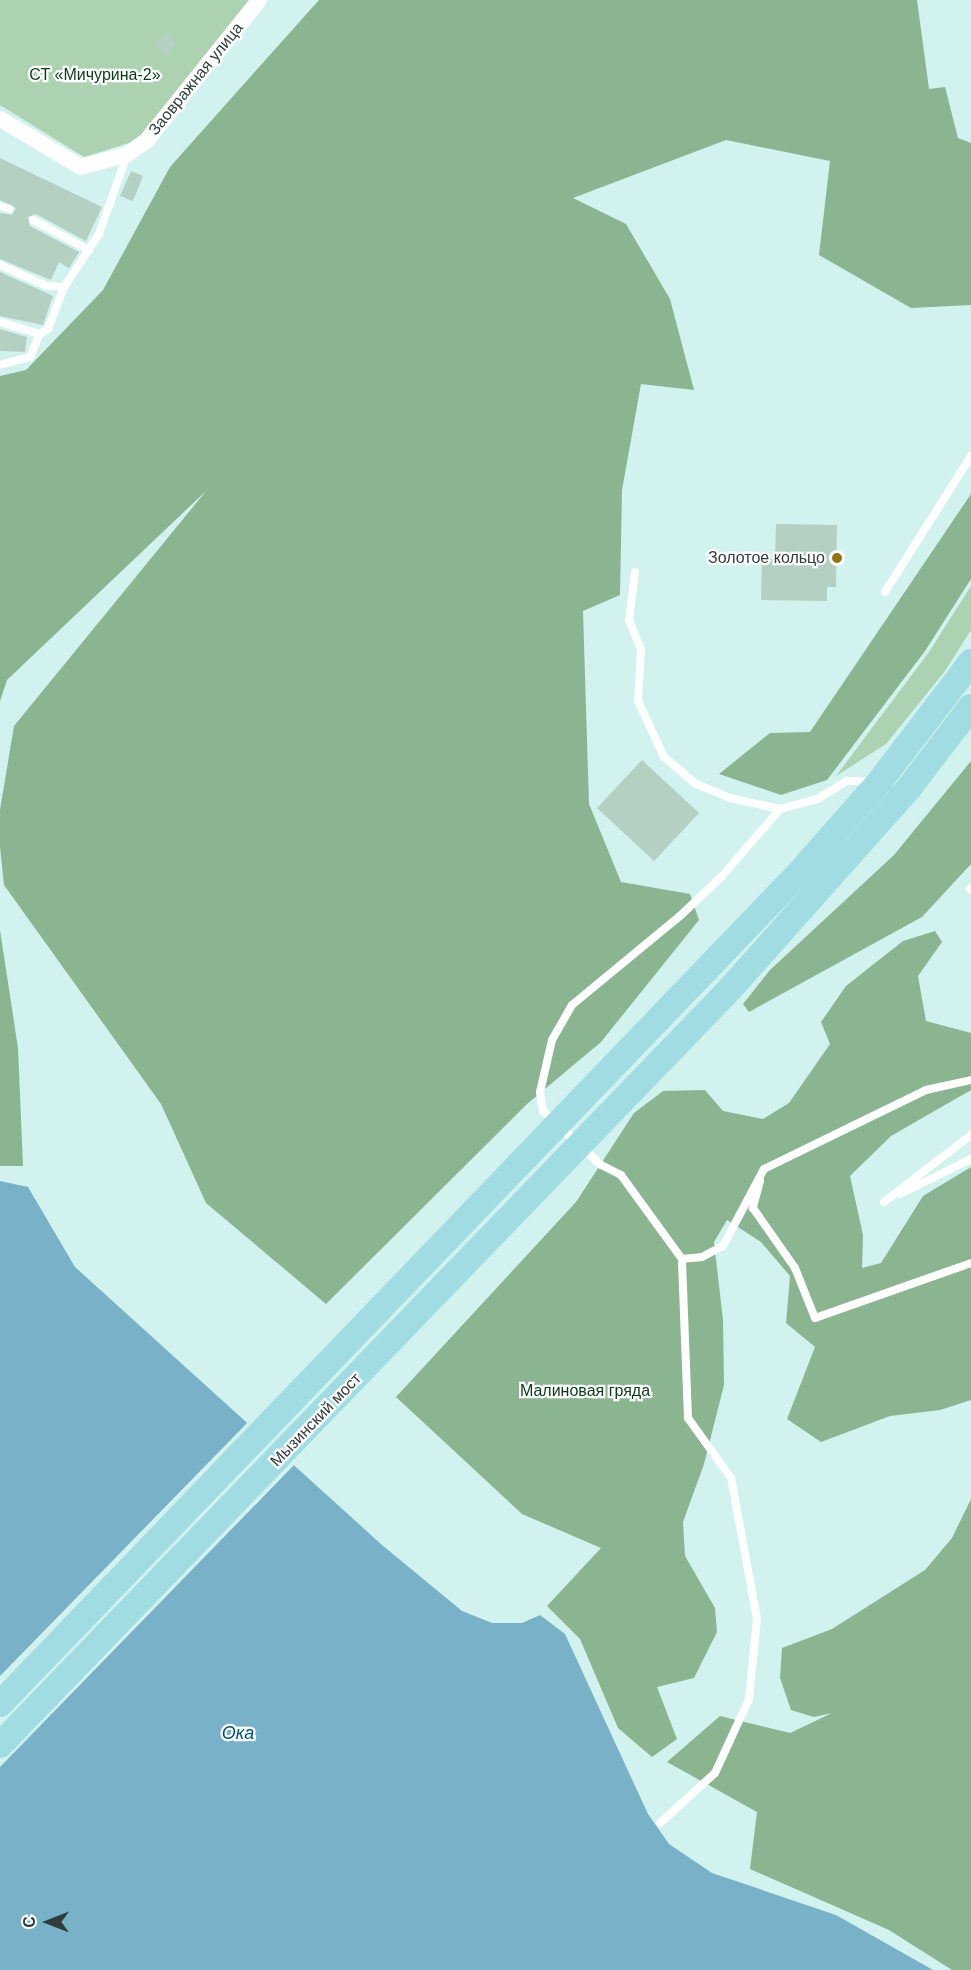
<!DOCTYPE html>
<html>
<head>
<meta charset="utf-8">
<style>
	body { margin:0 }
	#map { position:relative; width:971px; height:1970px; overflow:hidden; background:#d1f2ee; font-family:Arial,sans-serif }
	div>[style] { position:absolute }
	.green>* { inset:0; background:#acd2b1 }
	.forest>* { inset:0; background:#8bb491 }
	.water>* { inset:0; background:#79b1c9 }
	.pier>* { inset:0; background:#d1f2ee }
	.building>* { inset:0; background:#b3d0c3 }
	.service>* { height:8px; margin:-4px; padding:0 4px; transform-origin:4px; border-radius:4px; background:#fff }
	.minor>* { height:16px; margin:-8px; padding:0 8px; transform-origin:8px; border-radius:8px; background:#fff }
	.primary>* { height:26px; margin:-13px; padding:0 13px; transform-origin:13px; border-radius:13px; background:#a1dce3 }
	.dots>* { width:16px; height:16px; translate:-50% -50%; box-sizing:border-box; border:3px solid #fff; border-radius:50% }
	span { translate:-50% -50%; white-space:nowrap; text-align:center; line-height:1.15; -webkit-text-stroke:4.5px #fff; paint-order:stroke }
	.park-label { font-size:16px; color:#0a3a18 }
	.street-label { font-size:16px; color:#303d3b }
	.poi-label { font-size:16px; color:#303d3b }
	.right { translate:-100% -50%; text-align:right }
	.water-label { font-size:18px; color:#00516a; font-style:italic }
	.north { position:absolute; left:18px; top:1892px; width:60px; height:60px; -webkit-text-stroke:4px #fff; paint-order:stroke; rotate:270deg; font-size:16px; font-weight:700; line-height:24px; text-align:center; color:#303d3b }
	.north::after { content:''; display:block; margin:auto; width:21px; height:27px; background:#303d3b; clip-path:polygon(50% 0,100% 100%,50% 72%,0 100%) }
</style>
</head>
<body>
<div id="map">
	<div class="green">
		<div style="clip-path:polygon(0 0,252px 0,145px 138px,84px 157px,0 105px)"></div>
		<div style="clip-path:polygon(971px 586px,971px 630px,945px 671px,886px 744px,836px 776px,929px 652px)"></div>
	</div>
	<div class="forest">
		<div style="clip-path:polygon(319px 0,917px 0,929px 89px,945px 87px,958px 138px,971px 143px,971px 305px,911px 308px,819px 255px,830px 161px,726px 140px,573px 198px,626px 224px,670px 299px,694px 390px,641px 384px,622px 490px,620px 595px,583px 611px,589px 804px,621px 882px,690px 894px,699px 920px,601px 1042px,527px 1104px,326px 1304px,206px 1203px,161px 1104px,4px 885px,0 847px,0 810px,14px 726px,206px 491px,7px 680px,0 701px,0 376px,26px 370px,103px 290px,170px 167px)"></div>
		<div style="clip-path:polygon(971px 494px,971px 579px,925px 651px,827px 780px,781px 795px,719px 774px,770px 733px,810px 732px)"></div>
		<div style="clip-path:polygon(971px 761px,971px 864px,922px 917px,749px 1012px,743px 1004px,770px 970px,894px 855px)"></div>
		<div style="clip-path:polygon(0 930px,18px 1048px,23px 1166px,0 1166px)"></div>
		<div style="clip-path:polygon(935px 931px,942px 942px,918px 976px,926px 1021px,971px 1033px,971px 1090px,891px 1136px,850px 1176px,863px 1235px,862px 1268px,881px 1263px,923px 1196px,971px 1167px,971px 1400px,940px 1410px,890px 1416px,821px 1442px,787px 1419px,815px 1347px,786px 1323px,790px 1276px,761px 1242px,727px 1220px,714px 1242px,723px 1320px,724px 1385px,704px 1464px,683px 1522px,685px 1556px,715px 1608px,717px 1632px,694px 1678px,657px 1687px,677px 1739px,652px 1757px,618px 1728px,580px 1639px,547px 1606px,601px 1548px,522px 1514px,396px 1397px,576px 1202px,634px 1113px,663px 1091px,705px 1090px,723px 1111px,763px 1119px,789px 1103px,830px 1044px,821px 1022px,846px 986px,903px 941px)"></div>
		<div style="clip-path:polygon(971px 1499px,971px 1970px,952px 1970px,889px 1930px,750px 1869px,757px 1812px,667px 1762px,720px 1716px,790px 1733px,832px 1713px,814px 1717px,791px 1710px,780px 1678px,782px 1648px,832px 1629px,925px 1570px,952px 1538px)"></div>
	</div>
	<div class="water">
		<div style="clip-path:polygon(0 1181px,28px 1187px,75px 1267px,382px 1545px,462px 1611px,492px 1623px,522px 1623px,540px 1615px,565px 1634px,648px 1814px,669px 1844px,712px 1873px,836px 1915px,933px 1970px,0 1970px)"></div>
	</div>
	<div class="pier">
		<div style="clip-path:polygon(249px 1421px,296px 1463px,0 1767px,0 1676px)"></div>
	</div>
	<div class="building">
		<div style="clip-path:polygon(165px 32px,177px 43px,167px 55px,155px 45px)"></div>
		<div style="clip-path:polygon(0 158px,102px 207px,86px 241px,36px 214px,28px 217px,30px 226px,79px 252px,69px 268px,59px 262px,51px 280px,0 259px,0 213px,12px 215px,16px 208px,0 200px)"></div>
		<div style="clip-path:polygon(131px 171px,143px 176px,133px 201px,120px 196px)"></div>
		<div style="clip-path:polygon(0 272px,53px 296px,43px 325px,0 316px)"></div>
		<div style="clip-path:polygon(0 329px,27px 337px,25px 352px,0 351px)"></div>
		<div style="clip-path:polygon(776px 524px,837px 525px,836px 587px,827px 587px,827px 601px,761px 600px,762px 559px,775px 559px)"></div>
		<div style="clip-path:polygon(642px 760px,699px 813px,654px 861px,597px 808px)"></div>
	</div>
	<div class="service">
		<div style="left:0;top:206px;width:10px;rotate:17deg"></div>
		<div style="left:33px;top:220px;width:64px;rotate:28.2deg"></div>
		<div style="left:0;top:265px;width:51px;rotate:24.1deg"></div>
		<div style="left:47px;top:286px;width:17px;rotate:3deg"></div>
		<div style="left:64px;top:287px;width:64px;rotate:-56.6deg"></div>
		<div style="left:99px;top:234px;width:84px;rotate:-70.5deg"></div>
		<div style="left:0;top:322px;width:42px;rotate:16.7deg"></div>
		<div style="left:40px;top:334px;width:9px;rotate:-32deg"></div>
		<div style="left:48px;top:329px;width:45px;rotate:-69.1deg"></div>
		<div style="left:0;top:365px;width:31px;rotate:-15deg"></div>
		<div style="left:30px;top:357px;width:25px;rotate:-67deg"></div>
		<div style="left:635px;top:572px;width:48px;rotate:97.1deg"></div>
		<div style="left:629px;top:620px;width:31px;rotate:68deg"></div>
		<div style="left:641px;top:649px;width:52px;rotate:93.3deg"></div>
		<div style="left:638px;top:701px;width:62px;rotate:65.1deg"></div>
		<div style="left:664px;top:757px;width:42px;rotate:40.2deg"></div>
		<div style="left:696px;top:784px;width:37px;rotate:22deg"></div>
		<div style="left:730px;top:798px;width:51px;rotate:12.4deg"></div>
		<div style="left:780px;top:809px;width:38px;rotate:-15deg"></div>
		<div style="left:817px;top:799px;width:35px;rotate:-31deg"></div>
		<div style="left:847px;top:781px;width:26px"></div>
		<div style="left:885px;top:592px;width:161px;rotate:-57.7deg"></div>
		<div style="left:970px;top:889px;width:1px;rotate:-45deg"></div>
		<div style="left:760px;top:1181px;width:28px;rotate:105deg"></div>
		<div style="left:753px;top:1208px;width:73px;rotate:55deg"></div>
		<div style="left:795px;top:1268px;width:54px;rotate:68.2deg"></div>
		<div style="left:815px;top:1318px;width:165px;rotate:-19.4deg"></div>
		<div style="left:900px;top:1194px;width:79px;rotate:-26.2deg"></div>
		<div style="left:884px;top:1202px;width:110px;rotate:-37.6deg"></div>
		<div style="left:682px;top:1259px;width:20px;rotate:-6deg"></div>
		<div style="left:702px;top:1257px;width:24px;rotate:-28deg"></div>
		<div style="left:723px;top:1246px;width:87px;rotate:-62deg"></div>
		<div style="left:764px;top:1169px;width:180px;rotate:-26deg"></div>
		<div style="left:926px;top:1090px;width:46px;rotate:-12.5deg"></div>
		<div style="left:660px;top:1823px;width:74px;rotate:-42.3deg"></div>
		<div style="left:715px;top:1773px;width:81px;rotate:-65.3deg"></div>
		<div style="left:749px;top:1699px;width:80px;rotate:-84.3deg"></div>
		<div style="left:757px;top:1619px;width:143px;rotate:-100.4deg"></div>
		<div style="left:731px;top:1478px;width:74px;rotate:-125.6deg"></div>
		<div style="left:688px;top:1418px;width:159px;rotate:-92.2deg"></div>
		<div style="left:682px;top:1259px;width:104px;rotate:-126deg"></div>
		<div style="left:621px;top:1175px;width:22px;rotate:-153deg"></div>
		<div style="left:601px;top:1165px;width:79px;rotate:-137deg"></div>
		<div style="left:543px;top:1111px;width:19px;rotate:-99deg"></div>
		<div style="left:540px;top:1092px;width:53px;rotate:-77deg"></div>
		<div style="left:552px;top:1040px;width:40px;rotate:-60.3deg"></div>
		<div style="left:572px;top:1005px;width:140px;rotate:-39.5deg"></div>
		<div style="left:680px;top:916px;width:58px;rotate:-43.6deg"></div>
		<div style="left:722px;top:876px;width:89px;rotate:-49.1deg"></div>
	</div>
	<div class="minor">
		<div style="left:0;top:119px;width:94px;rotate:30.7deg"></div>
		<div style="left:81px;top:167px;width:49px;rotate:-15.5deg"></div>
		<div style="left:128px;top:154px;width:24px;rotate:-36deg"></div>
		<div style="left:147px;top:140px;width:179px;rotate:-51.3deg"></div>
	</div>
	<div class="primary">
		<div style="left:0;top:1704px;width:1153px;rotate:-46.12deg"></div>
		<div style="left:799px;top:873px;width:123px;rotate:-48.6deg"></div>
		<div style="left:880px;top:781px;width:150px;rotate:-52.6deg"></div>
		<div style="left:0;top:1745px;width:1051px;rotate:-46deg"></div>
		<div style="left:730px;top:989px;width:269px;rotate:-48.3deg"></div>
		<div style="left:909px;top:788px;width:102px;rotate:-52.6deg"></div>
	</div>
	<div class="dots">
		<div style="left:837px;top:558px;background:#8e7317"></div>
	</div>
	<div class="park-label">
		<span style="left:95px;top:75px">СТ «Мичурина-2»</span>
		<span style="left:585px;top:1391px">Малиновая гряда</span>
	</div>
	<div class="street-label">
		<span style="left:196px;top:79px;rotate:-51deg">Заовражная улица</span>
		<span style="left:316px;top:1420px;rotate:-46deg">Мызинский мост</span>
	</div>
	<div class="poi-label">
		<span class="right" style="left:825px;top:558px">Золотое кольцо</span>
	</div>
	<div class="water-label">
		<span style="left:238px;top:1733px">Ока</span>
	</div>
	<div class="north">С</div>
</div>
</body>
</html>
